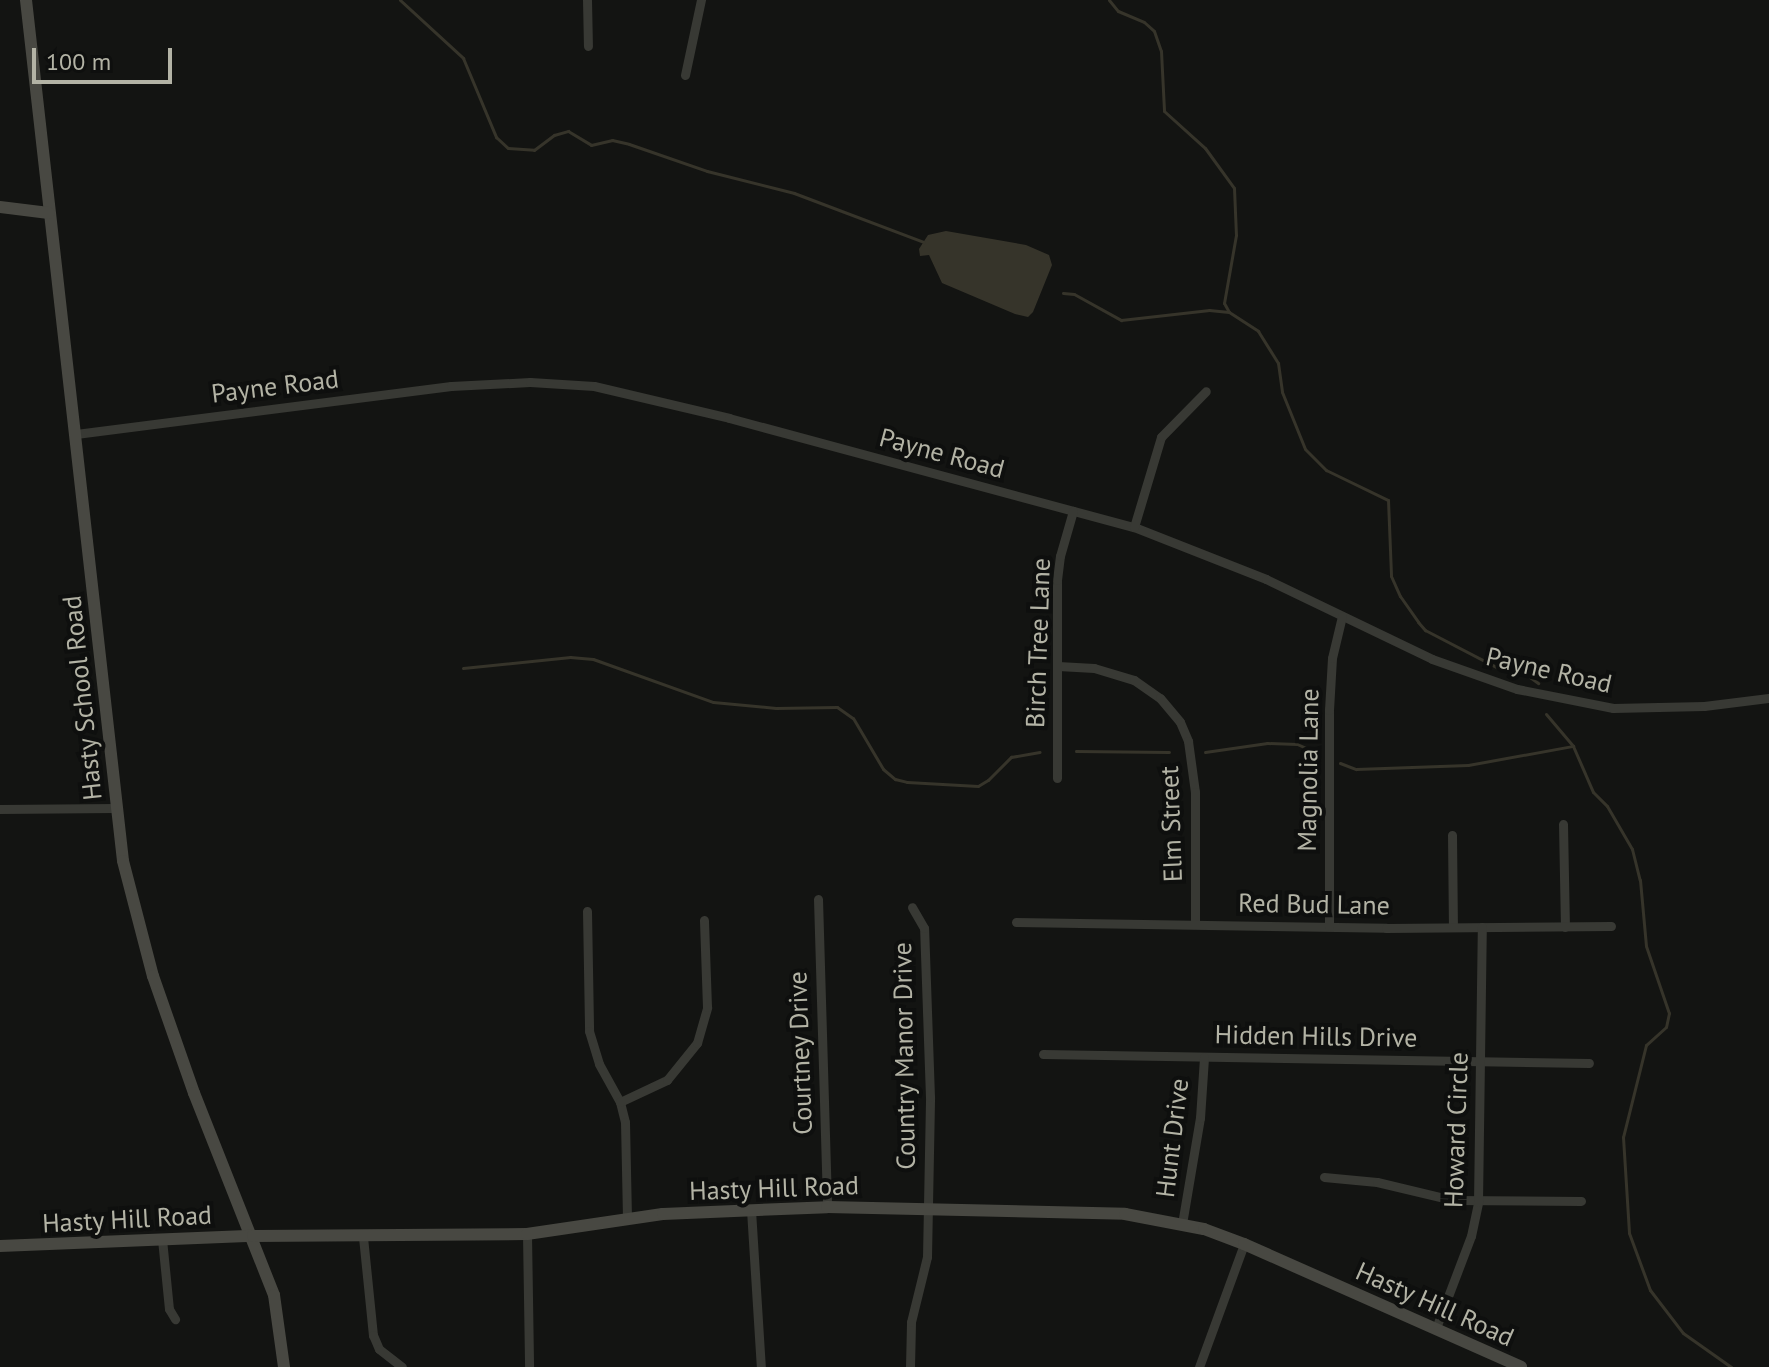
<!DOCTYPE html>
<html>
<head>
<meta charset="utf-8">
<style>
	body { margin:0 }
	#map { position:relative; width:1769px; height:1367px; overflow:hidden; background:#131412; font-family:"PT Sans",sans-serif }
	div>[style] { position:absolute }
	.water>* { inset:0; background:#36342a }
	.stream>* { height:3px; margin:-1.5px; padding:0 1.5px; transform-origin:1.5px; border-radius:1.5px; background:#36342a }
	.street>* { height:9px; margin:-4.5px; padding:0 4.5px; transform-origin:4.5px; border-radius:4.5px; background:#383934 }
	.secondary>* { height:12px; margin:-6px; padding:0 6px; transform-origin:6px; border-radius:6px; background:#484842 }
	span { translate:-50% -50%; white-space:nowrap; text-align:center; line-height:1.15; -webkit-text-stroke:8px #0e0f0e; paint-order:stroke }
	.street-label { font-size:26px; color:#b3b3a5 }
	.scale { position:absolute; left:32px; top:48px; width:140px; height:36px; box-sizing:border-box; border:4px solid #b3b3a5; border-top:0; padding-left:10px; font-size:24px; line-height:28px; white-space:nowrap; color:#b3b3a5; -webkit-text-stroke:6px #0e0f0e; paint-order:stroke }
</style>
</head>
<body>
<div id="map">
	<div class="water">
		<div style="clip-path:polygon(946px 231px,1026px 245px,1049px 255px,1052px 265px,1033px 312px,1028px 317px,1015px 314px,942px 283px,929px 255px,920px 256px,919px 249px,928px 235px)"></div>
	</div>
	<div class="stream">
		<div style="left:400px;top:0;width:86px;rotate:42.6deg"></div>
		<div style="left:463px;top:58px;width:86px;rotate:67.3deg"></div>
		<div style="left:496px;top:137px;width:16px;rotate:43deg"></div>
		<div style="left:508px;top:148px;width:26px;rotate:4deg"></div>
		<div style="left:534px;top:150px;width:25px;rotate:-37deg"></div>
		<div style="left:554px;top:135px;width:15px;rotate:-16deg"></div>
		<div style="left:568px;top:131px;width:27px;rotate:31deg"></div>
		<div style="left:591px;top:145px;width:22px;rotate:-13deg"></div>
		<div style="left:612px;top:140px;width:17px;rotate:13deg"></div>
		<div style="left:629px;top:144px;width:83px;rotate:19.1deg"></div>
		<div style="left:707px;top:171px;width:90px;rotate:14.2deg"></div>
		<div style="left:794px;top:193px;width:139px;rotate:20.7deg"></div>
		<div style="left:1109px;top:0;width:14px;rotate:51deg"></div>
		<div style="left:1118px;top:11px;width:28px;rotate:23deg"></div>
		<div style="left:1144px;top:22px;width:13px;rotate:42deg"></div>
		<div style="left:1154px;top:31px;width:21px;rotate:71deg"></div>
		<div style="left:1161px;top:51px;width:60px;rotate:87.1deg"></div>
		<div style="left:1164px;top:111px;width:55px;rotate:42.1deg"></div>
		<div style="left:1205px;top:148px;width:49px;rotate:54.1deg"></div>
		<div style="left:1234px;top:188px;width:47px;rotate:87.6deg"></div>
		<div style="left:1236px;top:235px;width:69px;rotate:100deg"></div>
		<div style="left:1224px;top:303px;width:10px;rotate:61deg"></div>
		<div style="left:1063px;top:293px;width:11px;rotate:5deg"></div>
		<div style="left:1074px;top:294px;width:54px;rotate:29deg"></div>
		<div style="left:1121px;top:320px;width:89px;rotate:-6.5deg"></div>
		<div style="left:1209px;top:310px;width:20px;rotate:6deg"></div>
		<div style="left:1229px;top:312px;width:35px;rotate:33deg"></div>
		<div style="left:1258px;top:331px;width:38px;rotate:58deg"></div>
		<div style="left:1278px;top:363px;width:29px;rotate:82deg"></div>
		<div style="left:1282px;top:392px;width:61px;rotate:68deg"></div>
		<div style="left:1305px;top:449px;width:30px;rotate:45deg"></div>
		<div style="left:1326px;top:470px;width:69px;rotate:25.8deg"></div>
		<div style="left:1388px;top:500px;width:76px;rotate:87.7deg"></div>
		<div style="left:1391px;top:576px;width:22px;rotate:66deg"></div>
		<div style="left:1400px;top:596px;width:32px;rotate:55deg"></div>
		<div style="left:1418px;top:622px;width:11px;rotate:49deg"></div>
		<div style="left:1425px;top:630px;width:87px;rotate:27.5deg"></div>
		<div style="left:1502px;top:670px;width:25px;rotate:11deg"></div>
		<div style="left:1527px;top:675px;width:14px;rotate:36deg"></div>
		<div style="left:463px;top:668px;width:108px;rotate:-5.9deg"></div>
		<div style="left:570px;top:657px;width:23px;rotate:5deg"></div>
		<div style="left:593px;top:659px;width:127px;rotate:19.7deg"></div>
		<div style="left:713px;top:702px;width:63px;rotate:5.4deg"></div>
		<div style="left:776px;top:708px;width:61px;rotate:-0.9deg"></div>
		<div style="left:837px;top:707px;width:19px;rotate:35deg"></div>
		<div style="left:853px;top:718px;width:59px;rotate:59.5deg"></div>
		<div style="left:883px;top:769px;width:16px;rotate:40deg"></div>
		<div style="left:895px;top:779px;width:12px;rotate:14deg"></div>
		<div style="left:907px;top:782px;width:71px;rotate:3.2deg"></div>
		<div style="left:978px;top:786px;width:12px;rotate:-31deg"></div>
		<div style="left:988px;top:780px;width:33px;rotate:-45deg"></div>
		<div style="left:1011px;top:757px;width:29px;rotate:-10deg"></div>
		<div style="left:1546px;top:714px;width:42px;rotate:49.8deg"></div>
		<div style="left:1573px;top:746px;width:50px;rotate:66.5deg"></div>
		<div style="left:1593px;top:792px;width:20px;rotate:45deg"></div>
		<div style="left:1607px;top:806px;width:50px;rotate:59.8deg"></div>
		<div style="left:1632px;top:849px;width:32px;rotate:76deg"></div>
		<div style="left:1640px;top:880px;width:66px;rotate:84.8deg"></div>
		<div style="left:1646px;top:946px;width:71px;rotate:71.1deg"></div>
		<div style="left:1669px;top:1013px;width:14px;rotate:102deg"></div>
		<div style="left:1666px;top:1027px;width:27px;rotate:138deg"></div>
		<div style="left:1646px;top:1045px;width:95px;rotate:104deg"></div>
		<div style="left:1623px;top:1137px;width:96px;rotate:86.4deg"></div>
		<div style="left:1629px;top:1233px;width:61px;rotate:69.8deg"></div>
		<div style="left:1650px;top:1290px;width:54px;rotate:52.5deg"></div>
		<div style="left:1683px;top:1333px;width:59px;rotate:35.3deg"></div>
		<div style="left:1076px;top:751px;width:93px;rotate:0.6deg"></div>
		<div style="left:1205px;top:752px;width:63px;rotate:-8.3deg"></div>
		<div style="left:1267px;top:743px;width:30px;rotate:2deg"></div>
		<div style="left:1297px;top:744px;width:17px;rotate:24deg"></div>
		<div style="left:1340px;top:763px;width:17px;rotate:21deg"></div>
		<div style="left:1356px;top:769px;width:112px;rotate:-2deg"></div>
		<div style="left:1468px;top:765px;width:107px;rotate:-10.3deg"></div>
	</div>
	<div class="street">
		<div style="left:587px;top:0;width:46px;rotate:88.8deg"></div>
		<div style="left:685px;top:75px;width:77px;rotate:-78deg"></div>
		<div style="left:76px;top:434px;width:378px;rotate:-7.3deg"></div>
		<div style="left:451px;top:386px;width:79px;rotate:-2.9deg"></div>
		<div style="left:530px;top:382px;width:64px;rotate:3.6deg"></div>
		<div style="left:594px;top:386px;width:139px;rotate:13.3deg"></div>
		<div style="left:729px;top:418px;width:419px;rotate:15.1deg"></div>
		<div style="left:1134px;top:527px;width:142px;rotate:21.5deg"></div>
		<div style="left:1266px;top:579px;width:184px;rotate:25.7deg"></div>
		<div style="left:1432px;top:659px;width:90px;rotate:19.4deg"></div>
		<div style="left:1517px;top:689px;width:98px;rotate:11.2deg"></div>
		<div style="left:1613px;top:708px;width:91px;rotate:-1.3deg"></div>
		<div style="left:1704px;top:706px;width:65px;rotate:-7deg"></div>
		<div style="left:1134px;top:527px;width:94px;rotate:-73.3deg"></div>
		<div style="left:1161px;top:437px;width:64px;rotate:-45.6deg"></div>
		<div style="left:1058px;top:666px;width:36px;rotate:3deg"></div>
		<div style="left:1094px;top:668px;width:42px;rotate:16.7deg"></div>
		<div style="left:1134px;top:680px;width:32px;rotate:35deg"></div>
		<div style="left:1160px;top:698px;width:31px;rotate:50deg"></div>
		<div style="left:1180px;top:722px;width:21px;rotate:67deg"></div>
		<div style="left:1188px;top:741px;width:51px;rotate:82.2deg"></div>
		<div style="left:1195px;top:792px;width:132px;rotate:90deg"></div>
		<div style="left:1057px;top:778px;width:198px;rotate:-90deg"></div>
		<div style="left:1057px;top:580px;width:24px;rotate:-83deg"></div>
		<div style="left:1060px;top:556px;width:47px;rotate:-73.9deg"></div>
		<div style="left:0;top:809px;width:115px;rotate:-0.5deg"></div>
		<div style="left:1563px;top:824px;width:103px;rotate:88.9deg"></div>
		<div style="left:1452px;top:835px;width:92px;rotate:89.4deg"></div>
		<div style="left:818px;top:899px;width:308px;rotate:88.3deg"></div>
		<div style="left:587px;top:911px;width:120px;rotate:89deg"></div>
		<div style="left:589px;top:1031px;width:34px;rotate:73deg"></div>
		<div style="left:599px;top:1064px;width:43px;rotate:61.1deg"></div>
		<div style="left:620px;top:1102px;width:21px;rotate:76deg"></div>
		<div style="left:625px;top:1122px;width:96px;rotate:88.8deg"></div>
		<div style="left:1016px;top:922px;width:370px;rotate:0.9deg"></div>
		<div style="left:1386px;top:928px;width:225px;rotate:-0.5deg"></div>
		<div style="left:1329px;top:926px;width:216px;rotate:-90deg"></div>
		<div style="left:1329px;top:710px;width:52px;rotate:-86.7deg"></div>
		<div style="left:1332px;top:658px;width:43px;rotate:-76.6deg"></div>
		<div style="left:1043px;top:1054px;width:546px;rotate:0.94deg"></div>
		<div style="left:620px;top:1102px;width:52px;rotate:-25.1deg"></div>
		<div style="left:667px;top:1080px;width:48px;rotate:-51deg"></div>
		<div style="left:697px;top:1043px;width:37px;rotate:-74deg"></div>
		<div style="left:707px;top:1007px;width:87px;rotate:-92deg"></div>
		<div style="left:1324px;top:1177px;width:53px;rotate:5.4deg"></div>
		<div style="left:1377px;top:1182px;width:77px;rotate:13.5deg"></div>
		<div style="left:1452px;top:1200px;width:129px;rotate:0.4deg"></div>
		<div style="left:751px;top:1210px;width:157px;rotate:86.4deg"></div>
		<div style="left:1182px;top:1224px;width:108px;rotate:-80.4deg"></div>
		<div style="left:1200px;top:1118px;width:61px;rotate:-86.2deg"></div>
		<div style="left:527px;top:1234px;width:133px;rotate:89.1deg"></div>
		<div style="left:363px;top:1237px;width:99px;rotate:84.2deg"></div>
		<div style="left:373px;top:1335px;width:15px;rotate:67deg"></div>
		<div style="left:379px;top:1349px;width:29px;rotate:38deg"></div>
		<div style="left:162px;top:1239px;width:70px;rotate:84.3deg"></div>
		<div style="left:169px;top:1309px;width:12px;rotate:59deg"></div>
		<div style="left:1436px;top:1328px;width:98px;rotate:-69.2deg"></div>
		<div style="left:1471px;top:1236px;width:35px;rotate:-78deg"></div>
		<div style="left:1478px;top:1202px;width:275px;rotate:-89.2deg"></div>
		<div style="left:910px;top:1367px;width:45px;rotate:-88.7deg"></div>
		<div style="left:911px;top:1322px;width:67px;rotate:-76.2deg"></div>
		<div style="left:927px;top:1257px;width:160px;rotate:-88.9deg"></div>
		<div style="left:930px;top:1097px;width:169px;rotate:-92deg"></div>
		<div style="left:924px;top:928px;width:24px;rotate:-120deg"></div>
		<div style="left:1199px;top:1367px;width:131px;rotate:-69.9deg"></div>
	</div>
	<div class="secondary">
		<div style="left:26px;top:0;width:866px;rotate:83.57deg"></div>
		<div style="left:123px;top:861px;width:119px;rotate:75.4deg"></div>
		<div style="left:153px;top:976px;width:124px;rotate:70.7deg"></div>
		<div style="left:194px;top:1093px;width:217px;rotate:68.4deg"></div>
		<div style="left:274px;top:1295px;width:73px;rotate:82.1deg"></div>
		<div style="left:0;top:207px;width:49px;rotate:7deg"></div>
		<div style="left:0;top:1246px;width:253px;rotate:-2.3deg"></div>
		<div style="left:253px;top:1236px;width:274px;rotate:-0.4deg"></div>
		<div style="left:527px;top:1234px;width:137px;rotate:-8.4deg"></div>
		<div style="left:663px;top:1214px;width:164px;rotate:-2.4deg"></div>
		<div style="left:827px;top:1207px;width:298px;rotate:1.3deg"></div>
		<div style="left:1125px;top:1214px;width:80px;rotate:10.8deg"></div>
		<div style="left:1204px;top:1229px;width:43px;rotate:20.6deg"></div>
		<div style="left:1244px;top:1244px;width:303px;rotate:23.9deg"></div>
	</div>
	<div class="street-label">
		<span style="left:275px;top:386px;rotate:-7deg">Payne Road</span>
		<span style="left:942px;top:453px;rotate:15deg">Payne Road</span>
		<span style="left:1038px;top:643px;rotate:-88deg">Birch Tree Lane</span>
		<span style="left:1549px;top:670px;rotate:13deg">Payne Road</span>
		<span style="left:82px;top:698px;rotate:-96deg">Hasty School Road</span>
		<span style="left:1308px;top:770px;rotate:-89deg">Magnolia Lane</span>
		<span style="left:1171px;top:824px;rotate:-92deg">Elm Street</span>
		<span style="left:1314px;top:904px;rotate:1deg">Red Bud Lane</span>
		<span style="left:1316px;top:1036px;rotate:1deg">Hidden Hills Drive</span>
		<span style="left:800px;top:1053px;rotate:-92deg">Courtney Drive</span>
		<span style="left:904px;top:1056px;rotate:-91deg">Country Manor Drive</span>
		<span style="left:1456px;top:1130px;rotate:-88deg">Howard Circle</span>
		<span style="left:1172px;top:1138px;rotate:-83deg">Hunt Drive</span>
		<span style="left:774px;top:1188px;rotate:-2deg">Hasty Hill Road</span>
		<span style="left:127px;top:1219px;rotate:-3deg">Hasty Hill Road</span>
		<span style="left:1435px;top:1304px;rotate:24deg">Hasty Hill Road</span>
	</div>
	<div class="scale">100 m</div>
</div>
</body>
</html>
